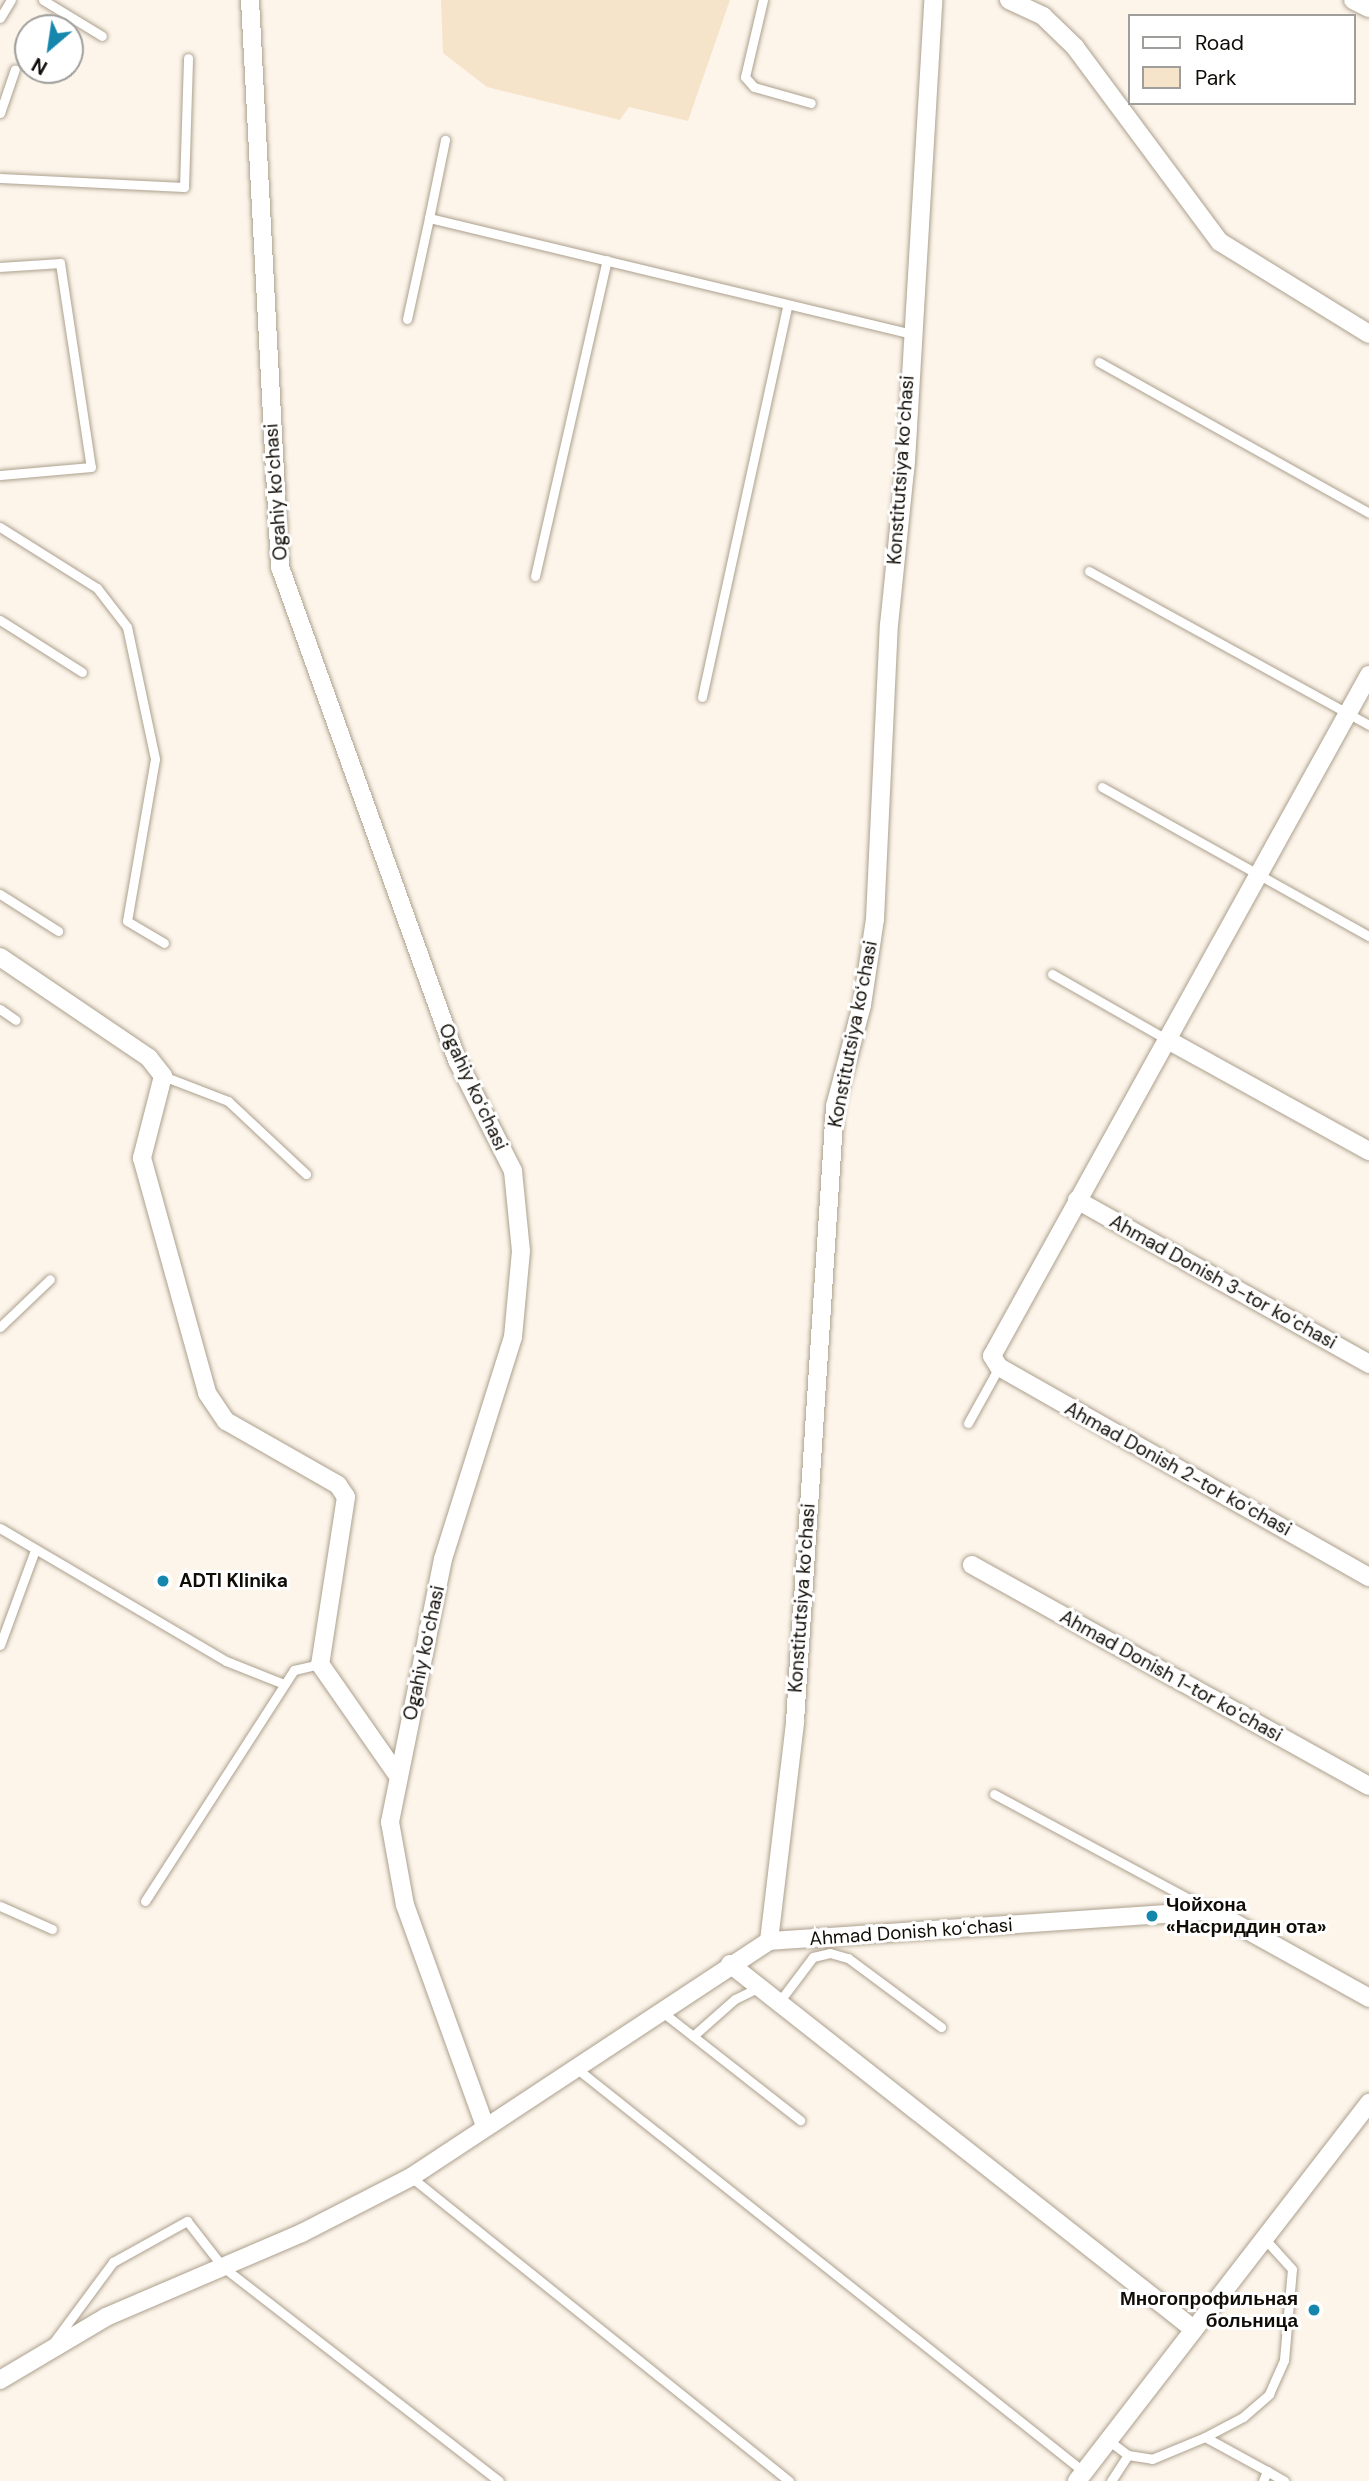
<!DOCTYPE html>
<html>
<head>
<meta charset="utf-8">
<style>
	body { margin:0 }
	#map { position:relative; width:1369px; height:2481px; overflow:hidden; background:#fdf5ea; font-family:"DM Sans",sans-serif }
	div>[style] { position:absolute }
	.green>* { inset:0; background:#f6e4ca }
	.roads { filter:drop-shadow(0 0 2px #aca08e) drop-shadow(0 0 2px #aca08e) }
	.lane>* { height:9px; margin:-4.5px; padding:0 4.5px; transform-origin:4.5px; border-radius:4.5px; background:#fff }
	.street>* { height:18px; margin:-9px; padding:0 9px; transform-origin:9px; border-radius:9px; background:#fff }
	.dots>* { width:19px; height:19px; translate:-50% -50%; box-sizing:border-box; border:4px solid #fff; border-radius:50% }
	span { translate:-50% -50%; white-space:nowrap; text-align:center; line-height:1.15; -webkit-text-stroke:6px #fff; paint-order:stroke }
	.street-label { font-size:19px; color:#100c06 }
	.poi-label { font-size:19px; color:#100c06; font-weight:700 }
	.left { translate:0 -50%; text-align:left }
	.right { translate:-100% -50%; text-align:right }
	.legend { position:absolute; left:1128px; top:14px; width:228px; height:91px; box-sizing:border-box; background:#fff; border:2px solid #9f9e9b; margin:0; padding:9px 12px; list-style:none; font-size:21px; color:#100c06 }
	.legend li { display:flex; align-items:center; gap:14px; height:35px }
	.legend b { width:35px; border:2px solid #9f9e9b }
	.north { position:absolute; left:14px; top:14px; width:70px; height:70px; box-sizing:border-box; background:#fff; border:2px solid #9f9e9b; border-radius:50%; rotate:209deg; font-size:19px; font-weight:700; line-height:28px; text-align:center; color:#100c06 }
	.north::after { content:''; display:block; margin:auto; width:24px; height:32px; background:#1587ac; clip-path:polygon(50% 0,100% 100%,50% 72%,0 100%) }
</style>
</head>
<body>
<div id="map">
	<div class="green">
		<div style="clip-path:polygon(441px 0,730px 0,688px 121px,629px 107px,620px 120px,487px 87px,443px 53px)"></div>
	</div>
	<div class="roads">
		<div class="lane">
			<div style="left:43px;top:0;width:69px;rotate:31.4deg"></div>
			<div style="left:763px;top:0;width:79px;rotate:103.2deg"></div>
			<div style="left:745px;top:77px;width:13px;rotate:48deg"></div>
			<div style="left:754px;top:87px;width:59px;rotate:15.7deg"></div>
			<div style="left:0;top:18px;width:21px;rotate:-59deg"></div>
			<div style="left:0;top:113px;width:46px;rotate:-71.2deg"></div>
			<div style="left:0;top:178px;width:184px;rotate:2.8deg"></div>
			<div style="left:184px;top:187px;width:129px;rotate:-88.2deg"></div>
			<div style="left:429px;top:218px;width:80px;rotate:-78.4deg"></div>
			<div style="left:0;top:267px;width:60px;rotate:-3.8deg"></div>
			<div style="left:60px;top:263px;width:206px;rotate:81.4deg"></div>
			<div style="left:91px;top:467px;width:91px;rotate:175deg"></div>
			<div style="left:407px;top:319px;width:103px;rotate:-77.7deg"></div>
			<div style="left:429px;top:218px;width:494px;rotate:13.5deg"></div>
			<div style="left:1099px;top:362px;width:309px;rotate:29.2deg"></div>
			<div style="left:0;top:527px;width:115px;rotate:32.2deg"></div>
			<div style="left:97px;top:588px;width:49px;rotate:52.4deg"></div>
			<div style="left:127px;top:627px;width:135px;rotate:78deg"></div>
			<div style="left:155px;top:759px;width:164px;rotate:99.8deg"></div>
			<div style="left:127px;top:921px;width:43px;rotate:30.7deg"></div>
			<div style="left:1089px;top:571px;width:320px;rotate:28.8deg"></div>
			<div style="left:535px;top:576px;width:324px;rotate:-77.2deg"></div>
			<div style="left:0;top:620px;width:97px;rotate:32.4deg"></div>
			<div style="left:702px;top:697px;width:400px;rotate:-77.7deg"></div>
			<div style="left:1102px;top:787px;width:306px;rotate:29.2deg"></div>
			<div style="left:0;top:894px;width:69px;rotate:32.5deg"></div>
			<div style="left:1052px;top:974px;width:131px;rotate:29.7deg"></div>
			<div style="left:0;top:1009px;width:19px;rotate:35deg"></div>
			<div style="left:163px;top:1076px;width:70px;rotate:21deg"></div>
			<div style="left:228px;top:1101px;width:107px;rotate:43.1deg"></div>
			<div style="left:0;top:1327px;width:69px;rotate:-43.8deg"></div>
			<div style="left:968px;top:1423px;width:64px;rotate:-61deg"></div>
			<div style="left:0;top:1528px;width:262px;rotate:30.5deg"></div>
			<div style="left:226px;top:1661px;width:62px;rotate:21.6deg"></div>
			<div style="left:0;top:1645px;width:101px;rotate:-69.8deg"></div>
			<div style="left:994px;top:1794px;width:243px;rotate:28.3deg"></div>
			<div style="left:145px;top:1901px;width:275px;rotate:-57.2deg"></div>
			<div style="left:294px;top:1670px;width:27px;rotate:-13deg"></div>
			<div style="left:0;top:1906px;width:57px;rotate:23.9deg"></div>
			<div style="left:779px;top:2002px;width:56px;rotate:-52.9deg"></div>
			<div style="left:813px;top:1957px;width:17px;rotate:-13deg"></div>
			<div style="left:830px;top:1953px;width:19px;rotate:16deg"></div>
			<div style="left:848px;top:1958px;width:116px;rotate:36.6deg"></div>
			<div style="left:661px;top:2011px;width:177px;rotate:38.1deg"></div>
			<div style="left:693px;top:2036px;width:56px;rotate:-41.4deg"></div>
			<div style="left:735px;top:1999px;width:28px;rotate:-26deg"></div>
			<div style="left:576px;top:2068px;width:649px;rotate:38.49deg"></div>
			<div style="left:411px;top:2177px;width:485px;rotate:38.8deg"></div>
			<div style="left:53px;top:2343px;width:101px;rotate:-53.5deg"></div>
			<div style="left:113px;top:2262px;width:85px;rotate:-29deg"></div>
			<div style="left:187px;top:2221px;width:58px;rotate:52deg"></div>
			<div style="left:223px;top:2267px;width:349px;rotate:37.8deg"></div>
			<div style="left:1205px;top:2437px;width:71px;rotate:28.7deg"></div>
			<div style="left:1108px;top:2440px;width:25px;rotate:37deg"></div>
			<div style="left:1111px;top:2481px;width:31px;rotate:-57deg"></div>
			<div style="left:1128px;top:2455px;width:24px;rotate:9deg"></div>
			<div style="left:1152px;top:2459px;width:57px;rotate:-22.5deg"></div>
			<div style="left:1205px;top:2437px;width:43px;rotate:-27.8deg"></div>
			<div style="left:1243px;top:2417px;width:35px;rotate:-41deg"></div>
			<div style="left:1269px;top:2394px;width:37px;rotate:-66deg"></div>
			<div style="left:1284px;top:2360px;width:91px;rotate:-85deg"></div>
			<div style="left:1292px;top:2269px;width:43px;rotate:-132.2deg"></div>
			<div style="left:1263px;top:2481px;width:11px;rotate:-68deg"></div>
			<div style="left:1267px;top:2471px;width:20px;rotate:30deg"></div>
		</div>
		<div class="street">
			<div style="left:250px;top:0;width:568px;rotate:86.97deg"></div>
			<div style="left:280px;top:567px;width:524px;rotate:70.25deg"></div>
			<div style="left:457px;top:1060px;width:124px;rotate:63.2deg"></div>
			<div style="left:513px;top:1171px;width:80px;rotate:84.3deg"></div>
			<div style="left:521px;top:1251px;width:86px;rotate:95.3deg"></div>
			<div style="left:513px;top:1337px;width:233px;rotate:107.5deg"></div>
			<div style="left:443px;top:1559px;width:268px;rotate:101.4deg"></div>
			<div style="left:390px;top:1822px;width:84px;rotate:79.8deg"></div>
			<div style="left:405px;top:1905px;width:235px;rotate:70.1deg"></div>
			<div style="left:1009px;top:0;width:38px;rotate:25deg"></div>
			<div style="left:1043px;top:16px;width:45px;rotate:44.1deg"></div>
			<div style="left:1075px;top:47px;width:243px;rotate:53.4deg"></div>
			<div style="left:1220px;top:242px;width:175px;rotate:31.7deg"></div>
			<div style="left:1353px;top:0;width:18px;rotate:27deg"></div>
			<div style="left:1369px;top:675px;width:778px;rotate:118.97deg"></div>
			<div style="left:992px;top:1356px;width:13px;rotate:58deg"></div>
			<div style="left:999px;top:1367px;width:425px;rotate:29.6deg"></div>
			<div style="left:0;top:957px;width:180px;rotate:34.1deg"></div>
			<div style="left:149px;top:1058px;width:23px;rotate:52deg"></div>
			<div style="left:163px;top:1076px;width:85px;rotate:104.4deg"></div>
			<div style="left:142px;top:1158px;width:244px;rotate:74.5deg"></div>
			<div style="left:207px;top:1393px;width:34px;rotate:56deg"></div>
			<div style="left:226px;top:1421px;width:129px;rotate:29.7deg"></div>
			<div style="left:338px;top:1485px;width:14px;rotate:56deg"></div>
			<div style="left:346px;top:1497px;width:169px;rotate:98.8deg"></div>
			<div style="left:320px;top:1664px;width:133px;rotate:55.1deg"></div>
			<div style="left:1166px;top:1039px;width:232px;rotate:28.9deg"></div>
			<div style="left:1077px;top:1200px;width:335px;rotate:29.3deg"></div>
			<div style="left:972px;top:1565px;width:454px;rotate:29.1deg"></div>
			<div style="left:769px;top:1941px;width:221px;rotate:-83.2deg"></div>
			<div style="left:795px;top:1722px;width:617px;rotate:-86.28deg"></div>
			<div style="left:835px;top:1106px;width:105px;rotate:-75deg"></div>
			<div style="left:862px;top:1005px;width:87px;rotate:-81.4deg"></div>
			<div style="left:875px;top:919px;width:294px;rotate:-87.3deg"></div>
			<div style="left:889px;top:625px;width:165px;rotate:-84.1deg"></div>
			<div style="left:906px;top:461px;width:462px;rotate:-86.6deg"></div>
			<div style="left:730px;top:1964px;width:588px;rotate:38.23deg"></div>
			<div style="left:0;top:2380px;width:123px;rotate:-30.7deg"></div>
			<div style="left:106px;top:2317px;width:213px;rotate:-23.2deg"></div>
			<div style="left:302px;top:2233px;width:123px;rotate:-27.2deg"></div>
			<div style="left:411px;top:2177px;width:429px;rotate:-33.4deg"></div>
			<div style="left:769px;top:1941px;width:445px;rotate:-3.9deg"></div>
			<div style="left:1213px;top:1911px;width:179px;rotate:29.1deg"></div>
			<div style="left:1077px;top:2481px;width:478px;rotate:-52.3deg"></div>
		</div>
	</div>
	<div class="dots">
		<div style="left:163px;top:1581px;background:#1587ac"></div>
		<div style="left:1152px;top:1916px;background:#1587ac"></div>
		<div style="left:1314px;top:2310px;background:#1587ac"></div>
	</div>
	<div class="street-label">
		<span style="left:901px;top:470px;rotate:-86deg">Konstitutsiya koʻchasi</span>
		<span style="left:276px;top:492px;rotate:-94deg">Ogahiy koʻchasi</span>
		<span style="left:853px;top:1034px;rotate:-79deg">Konstitutsiya koʻchasi</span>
		<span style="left:473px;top:1087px;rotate:65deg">Ogahiy koʻchasi</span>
		<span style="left:1223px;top:1282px;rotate:29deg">Ahmad Donish 3-tor koʻchasi</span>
		<span style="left:1178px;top:1469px;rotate:29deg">Ahmad Donish 2-tor koʻchasi</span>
		<span style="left:802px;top:1598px;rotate:-86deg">Konstitutsiya koʻchasi</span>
		<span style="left:424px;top:1653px;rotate:-78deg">Ogahiy koʻchasi</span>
		<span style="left:1171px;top:1676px;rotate:29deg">Ahmad Donish 1-tor koʻchasi</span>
		<span style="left:911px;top:1932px;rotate:-4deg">Ahmad Donish koʻchasi</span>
	</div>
	<div class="poi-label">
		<span class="left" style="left:179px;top:1581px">ADTI Klinika</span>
		<span class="left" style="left:1166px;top:1916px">Чойхона<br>«Насриддин ота»</span>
		<span class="right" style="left:1298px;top:2310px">Многопрофильная<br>больница</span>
	</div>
	<ul class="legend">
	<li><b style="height:9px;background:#fff"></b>Road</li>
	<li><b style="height:19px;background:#f6e4ca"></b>Park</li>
	</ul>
	<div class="north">N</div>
</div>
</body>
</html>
